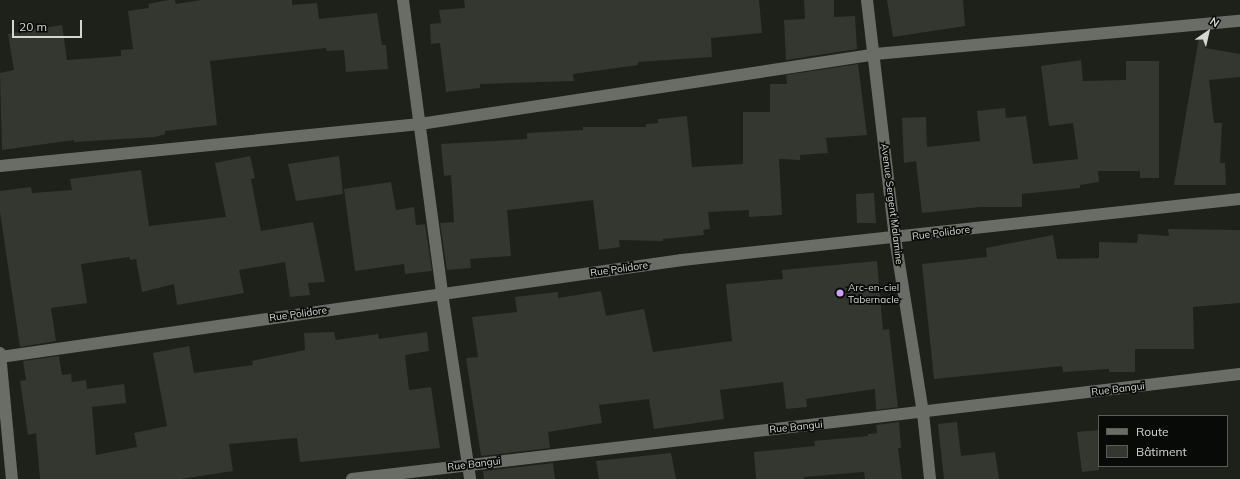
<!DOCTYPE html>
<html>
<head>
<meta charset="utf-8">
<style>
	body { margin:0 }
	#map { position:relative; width:1240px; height:479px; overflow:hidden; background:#1d211a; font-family:Mulish,sans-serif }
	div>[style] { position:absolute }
	.building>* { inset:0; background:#333730 }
	.minor>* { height:12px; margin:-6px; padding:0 6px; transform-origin:6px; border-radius:6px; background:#696d65 }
	.dots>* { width:11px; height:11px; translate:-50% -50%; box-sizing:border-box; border:2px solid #080a07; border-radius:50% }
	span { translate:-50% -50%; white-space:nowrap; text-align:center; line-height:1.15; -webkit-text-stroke:3.5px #080a07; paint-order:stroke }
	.street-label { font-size:10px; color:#d4d6d2 }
	.poi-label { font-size:10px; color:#d4d6d2 }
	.left { translate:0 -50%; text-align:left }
	.legend { position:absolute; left:1098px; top:415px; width:130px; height:52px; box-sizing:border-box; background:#080a07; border:1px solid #5a5c58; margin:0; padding:5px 7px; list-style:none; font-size:12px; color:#d4d6d2 }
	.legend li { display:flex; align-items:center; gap:8px; height:20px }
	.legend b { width:20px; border:1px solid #5a5c58 }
	.north { position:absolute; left:1188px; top:12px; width:40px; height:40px; -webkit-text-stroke:3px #080a07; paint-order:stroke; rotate:34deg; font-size:11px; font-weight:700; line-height:16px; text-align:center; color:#d4d6d2 }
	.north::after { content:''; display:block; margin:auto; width:14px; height:18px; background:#d4d6d2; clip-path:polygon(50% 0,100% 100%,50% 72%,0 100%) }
	.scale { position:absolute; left:12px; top:20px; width:70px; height:18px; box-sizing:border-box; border:2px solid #d4d6d2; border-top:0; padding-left:5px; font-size:12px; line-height:14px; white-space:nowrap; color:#d4d6d2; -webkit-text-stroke:3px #080a07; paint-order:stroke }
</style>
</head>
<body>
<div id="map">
	<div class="building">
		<div style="clip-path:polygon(168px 0,175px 0,176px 4px,201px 0,292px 0,292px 5px,317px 3px,319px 19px,377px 13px,382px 45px,386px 45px,388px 69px,346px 72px,344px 50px,327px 51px,326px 48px,210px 61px,217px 125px,165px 131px,165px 134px,155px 137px,74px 142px,74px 140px,2px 150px,0 73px,14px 70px,8px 34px,62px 25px,67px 60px,121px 56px,121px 50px,133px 49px,128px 11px,149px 8px,148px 4px)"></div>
		<div style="clip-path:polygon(464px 0,759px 0,762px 33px,711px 38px,712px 57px,638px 62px,638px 65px,573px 74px,574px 81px,480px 84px,480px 88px,446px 92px,440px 43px,431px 44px,430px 24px,441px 23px,439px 10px,465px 8px)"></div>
		<div style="clip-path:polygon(804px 0,834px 0,834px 17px,855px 16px,857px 49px,786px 60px,784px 20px,805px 19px)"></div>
		<div style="clip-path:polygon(887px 0,963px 0,965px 26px,893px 37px)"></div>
		<div style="clip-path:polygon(1199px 37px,1204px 37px,1205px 48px,1240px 54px,1240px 77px,1209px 80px,1214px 123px,1222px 123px,1220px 163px,1225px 163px,1226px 185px,1174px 185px)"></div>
		<div style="clip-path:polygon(1081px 60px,1083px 81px,1126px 80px,1126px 61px,1159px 61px,1159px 178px,1140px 178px,1140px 171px,1098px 171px,1099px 182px,1080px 185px,1080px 188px,1022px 194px,1022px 207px,980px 207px,922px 213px,916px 161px,904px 163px,902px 118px,926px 117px,927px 147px,980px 141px,977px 111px,1005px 108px,1006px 118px,1026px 116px,1033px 164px,1078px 159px,1073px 123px,1049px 126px,1041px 66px)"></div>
		<div style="clip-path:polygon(858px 64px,867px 135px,826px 138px,828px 153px,800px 155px,800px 160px,779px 159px,782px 215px,749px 217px,749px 210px,708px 212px,710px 229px,703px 230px,704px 235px,663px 239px,663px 241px,619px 240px,620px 247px,599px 250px,593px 200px,507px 210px,511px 256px,470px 259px,471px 268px,447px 270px,440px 223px,454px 222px,451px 175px,444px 176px,441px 144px,527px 139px,527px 133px,583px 130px,583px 127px,646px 127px,646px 124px,658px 123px,658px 119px,687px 116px,692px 167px,743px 164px,743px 112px,770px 112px,770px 84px,787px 84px,786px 75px)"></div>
		<div style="clip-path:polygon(250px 156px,255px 178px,251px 179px,261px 231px,313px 222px,325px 282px,308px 283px,310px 295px,290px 297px,285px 262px,239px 270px,244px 293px,177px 305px,174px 284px,142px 292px,136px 259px,130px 260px,129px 257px,81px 264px,87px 303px,51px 308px,56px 341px,20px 347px,0 212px,0 191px,31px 187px,32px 193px,72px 190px,70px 179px,141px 170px,149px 226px,226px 217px,215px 163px)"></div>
		<div style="clip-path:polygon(339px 156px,343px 194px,296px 201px,288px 164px)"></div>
		<div style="clip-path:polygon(391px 182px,396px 210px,414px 207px,416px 225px,425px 224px,432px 271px,405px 274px,404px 264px,355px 271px,344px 189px)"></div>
		<div style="clip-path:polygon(874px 193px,876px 223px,857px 223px,856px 194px)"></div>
		<div style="clip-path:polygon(1168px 229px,1240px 230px,1240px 303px,1193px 307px,1194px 349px,1135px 349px,1135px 372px,1109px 372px,1109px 369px,1063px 372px,1062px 366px,934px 379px,922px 264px,987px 257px,986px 248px,1053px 235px,1057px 259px,1099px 258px,1099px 242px,1137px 243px,1138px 234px,1169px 236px)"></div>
		<div style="clip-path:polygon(877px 261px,883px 330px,889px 329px,898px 407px,876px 410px,875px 389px,806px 399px,807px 407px,786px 409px,783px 382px,720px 390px,724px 419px,654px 429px,649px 399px,599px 405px,602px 423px,548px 432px,550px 448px,481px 456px,466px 358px,478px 357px,472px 317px,517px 312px,515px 297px,558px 292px,558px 298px,601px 291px,606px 316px,644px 309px,653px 352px,732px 341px,726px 284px,783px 279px,782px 270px)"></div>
		<div style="clip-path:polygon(334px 332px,336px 340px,378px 334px,379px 339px,427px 332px,429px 351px,405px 355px,409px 390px,431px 387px,440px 448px,300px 462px,297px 438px,229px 444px,233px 471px,181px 479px,40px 479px,36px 433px,28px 435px,20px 381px,26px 380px,23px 361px,59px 356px,62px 375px,71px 374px,72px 382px,86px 380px,87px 389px,124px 384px,126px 403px,92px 407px,96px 455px,137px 447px,134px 433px,167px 426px,153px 353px,189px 346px,194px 373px,253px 365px,252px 361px,305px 350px,304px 333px)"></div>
		<div style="clip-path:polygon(899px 422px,901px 448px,898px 448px,902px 479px,865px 479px,864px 472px,804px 477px,804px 479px,756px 479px,754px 452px,815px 446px,814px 441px,868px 436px,868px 434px,877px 433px,876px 425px)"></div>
		<div style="clip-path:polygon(957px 422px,961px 456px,995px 452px,999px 479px,944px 479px,938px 424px)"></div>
		<div style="clip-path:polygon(1099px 430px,1099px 470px,1082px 472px,1077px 432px)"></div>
		<div style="clip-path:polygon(671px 453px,676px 479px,599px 479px,596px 461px)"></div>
		<div style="clip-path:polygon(553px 463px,555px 479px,484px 479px,483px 471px)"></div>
	</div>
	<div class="minor">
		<div style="left:403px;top:0;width:296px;rotate:82.4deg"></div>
		<div style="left:442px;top:293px;width:188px;rotate:81.4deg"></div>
		<div style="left:867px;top:0;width:240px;rotate:83.3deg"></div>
		<div style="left:895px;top:238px;width:177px;rotate:80.9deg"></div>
		<div style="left:923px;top:413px;width:66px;rotate:83.9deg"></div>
		<div style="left:0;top:166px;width:422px;rotate:-5.7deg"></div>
		<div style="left:420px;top:124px;width:460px;rotate:-8.7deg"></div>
		<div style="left:875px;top:54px;width:366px;rotate:-5.2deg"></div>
		<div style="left:0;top:353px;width:127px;rotate:84.6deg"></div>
		<div style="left:0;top:357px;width:689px;rotate:-8.09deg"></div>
		<div style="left:682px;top:260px;width:561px;rotate:-6.24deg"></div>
		<div style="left:352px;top:479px;width:894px;rotate:-6.74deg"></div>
	</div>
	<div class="dots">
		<div style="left:840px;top:293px;background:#d49cfc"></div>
	</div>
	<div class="street-label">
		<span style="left:892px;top:204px;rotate:83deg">Avenue Sergent Malamine</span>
		<span style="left:941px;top:233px;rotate:-7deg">Rue Polidore</span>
		<span style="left:619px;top:269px;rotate:-8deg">Rue Polidore</span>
		<span style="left:298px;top:314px;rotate:-8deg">Rue Polidore</span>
		<span style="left:1118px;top:389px;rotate:-7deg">Rue Bangui</span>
		<span style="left:796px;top:427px;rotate:-6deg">Rue Bangui</span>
		<span style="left:474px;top:464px;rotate:-7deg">Rue Bangui</span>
	</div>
	<div class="poi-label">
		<span class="left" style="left:848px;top:293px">Arc-en-ciel<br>Tabernacle</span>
	</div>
	<ul class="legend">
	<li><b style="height:5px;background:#696d65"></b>Route</li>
	<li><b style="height:11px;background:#333730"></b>Bâtiment</li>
	</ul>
	<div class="north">N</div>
	<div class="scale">20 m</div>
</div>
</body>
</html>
